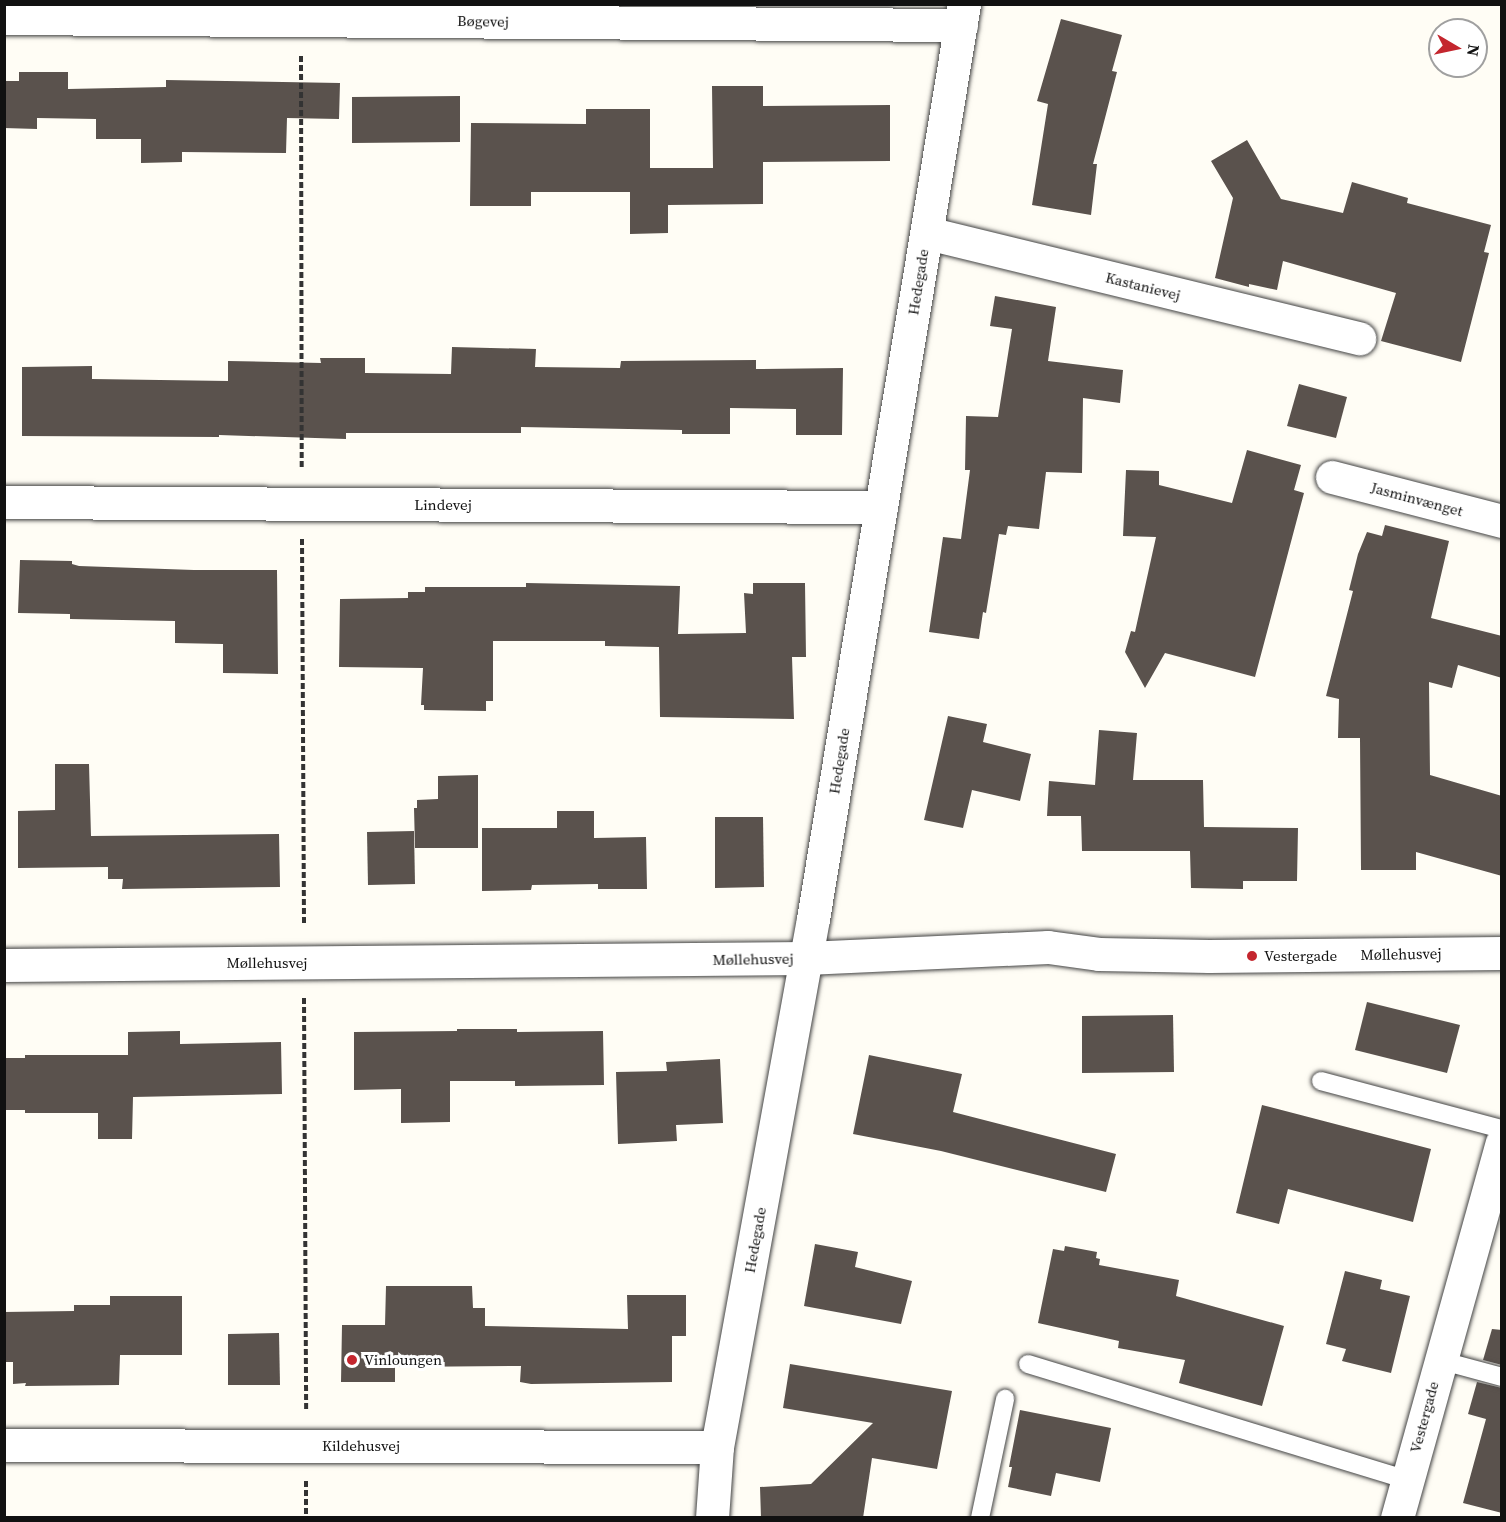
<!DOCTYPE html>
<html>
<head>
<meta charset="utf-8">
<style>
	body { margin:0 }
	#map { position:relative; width:1506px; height:1522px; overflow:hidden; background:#fffdf5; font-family:"Source Serif 4",serif }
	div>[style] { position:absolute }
	.building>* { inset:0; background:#5a524d }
	.path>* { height:4px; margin-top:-2px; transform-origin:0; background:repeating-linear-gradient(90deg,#333 0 6px,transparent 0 9px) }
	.roads { filter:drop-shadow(0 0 2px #444) drop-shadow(0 0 2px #444) }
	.service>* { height:18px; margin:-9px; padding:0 9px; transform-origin:9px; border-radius:9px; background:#fff }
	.minor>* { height:33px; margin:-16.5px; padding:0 16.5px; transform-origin:16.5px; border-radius:16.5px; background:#fff }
	.tertiary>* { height:33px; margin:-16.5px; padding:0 16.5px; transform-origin:16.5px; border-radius:16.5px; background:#fff }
	.dots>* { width:16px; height:16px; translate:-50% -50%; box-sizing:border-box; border:3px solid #fff; border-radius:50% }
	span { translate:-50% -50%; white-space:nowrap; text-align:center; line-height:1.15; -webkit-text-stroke:6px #fff; paint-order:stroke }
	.street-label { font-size:15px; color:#111 }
	.poi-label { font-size:15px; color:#111 }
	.left { translate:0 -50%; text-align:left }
	.frame { position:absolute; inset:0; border:6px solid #111; pointer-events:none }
	.north { position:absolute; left:1428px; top:18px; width:60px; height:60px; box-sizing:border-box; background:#fff; border:2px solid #a0a0a0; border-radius:50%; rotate:99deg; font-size:16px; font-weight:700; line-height:24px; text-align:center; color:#111 }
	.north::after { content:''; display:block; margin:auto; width:21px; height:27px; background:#c4262e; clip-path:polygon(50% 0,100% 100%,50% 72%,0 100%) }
</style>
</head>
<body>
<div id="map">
	<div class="building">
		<div style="clip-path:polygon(1061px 19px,1122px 35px,1112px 71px,1117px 72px,1093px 164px,1097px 164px,1091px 215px,1032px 205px,1048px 104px,1037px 101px)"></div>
		<div style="clip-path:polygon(19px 72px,68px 72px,68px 89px,166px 87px,166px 80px,340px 83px,339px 119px,287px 118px,286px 153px,182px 152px,182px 162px,141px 163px,141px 139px,96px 139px,96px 119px,37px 118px,37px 129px,4px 128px,4px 81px,19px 81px)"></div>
		<div style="clip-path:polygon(712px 86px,763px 86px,763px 106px,890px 105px,890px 161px,763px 162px,763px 204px,668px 205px,668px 233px,630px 234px,630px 192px,531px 192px,531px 206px,470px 206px,471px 123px,586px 124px,586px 109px,650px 109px,650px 168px,713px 168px)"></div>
		<div style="clip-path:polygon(460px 96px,460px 142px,352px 143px,352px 97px)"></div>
		<div style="clip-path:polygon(1247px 140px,1281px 199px,1343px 213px,1352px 182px,1408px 198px,1407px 203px,1491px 225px,1484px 252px,1489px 253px,1461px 362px,1381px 341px,1396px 293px,1283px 261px,1277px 290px,1249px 284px,1249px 287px,1215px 278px,1233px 198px,1211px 161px)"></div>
		<div style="clip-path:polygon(995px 296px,1056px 307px,1048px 361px,1123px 370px,1120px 403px,1083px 398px,1082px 473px,1046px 472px,1039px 529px,1008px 526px,1006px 535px,999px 534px,986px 613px,983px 612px,979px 639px,929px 632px,943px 537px,961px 539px,970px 470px,965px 470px,966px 416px,998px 417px,1012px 329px,990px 326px)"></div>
		<div style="clip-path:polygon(452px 347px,536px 349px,535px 367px,620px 368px,621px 361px,756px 360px,756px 369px,843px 368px,842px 435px,796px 435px,796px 409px,730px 408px,730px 434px,682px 434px,682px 430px,521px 427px,521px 433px,346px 433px,346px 439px,219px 435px,219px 437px,22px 436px,22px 367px,92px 366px,92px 379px,228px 381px,228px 361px,321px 363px,320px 358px,365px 358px,365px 373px,451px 374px)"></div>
		<div style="clip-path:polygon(1299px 384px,1347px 397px,1336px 438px,1287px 426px)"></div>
		<div style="clip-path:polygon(1247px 450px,1301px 465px,1294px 490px,1304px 493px,1255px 677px,1165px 653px,1145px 688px,1125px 652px,1131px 631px,1135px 632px,1156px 537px,1123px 536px,1126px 470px,1159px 471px,1159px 485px,1232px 503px)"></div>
		<div style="clip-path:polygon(1385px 525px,1449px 541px,1431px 618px,1502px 636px,1502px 678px,1458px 665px,1452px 688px,1429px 682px,1430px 775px,1502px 796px,1502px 876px,1416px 852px,1416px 870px,1361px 870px,1360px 738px,1338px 738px,1339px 699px,1326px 696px,1353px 591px,1349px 590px,1358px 554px,1367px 532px,1382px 536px)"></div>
		<div style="clip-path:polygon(20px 560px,72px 561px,72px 564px,79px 566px,194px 570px,277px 570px,278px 674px,223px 673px,223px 644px,175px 643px,175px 621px,70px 619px,70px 614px,18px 613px)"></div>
		<div style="clip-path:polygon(526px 583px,680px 586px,678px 634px,746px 633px,744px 593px,753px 594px,753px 583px,805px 583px,806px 657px,792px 657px,794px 719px,660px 717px,659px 647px,605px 646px,605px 641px,493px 641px,493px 701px,486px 701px,486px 711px,424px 710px,424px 705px,421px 705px,423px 668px,339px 667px,340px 599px,408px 598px,408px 592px,425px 592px,425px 587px,526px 587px)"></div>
		<div style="clip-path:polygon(948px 716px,987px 724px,983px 742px,1031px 754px,1020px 801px,972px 790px,963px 828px,924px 820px)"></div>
		<div style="clip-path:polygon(1099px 730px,1137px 733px,1133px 780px,1203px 780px,1204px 827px,1298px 828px,1297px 881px,1243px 881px,1243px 889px,1191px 888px,1190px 851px,1082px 851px,1081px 816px,1047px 816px,1049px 781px,1095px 785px)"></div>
		<div style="clip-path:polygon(55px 764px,89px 764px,91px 836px,279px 834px,280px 887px,122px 889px,123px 879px,108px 879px,108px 867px,18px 868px,18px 811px,55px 810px)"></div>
		<div style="clip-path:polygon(478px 775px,478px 848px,415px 848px,414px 808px,417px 808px,417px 800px,438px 799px,438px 776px)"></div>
		<div style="clip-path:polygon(557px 811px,594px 811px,594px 838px,646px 837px,647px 889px,598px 889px,598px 884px,532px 885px,531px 890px,482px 891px,482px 828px,557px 828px)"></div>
		<div style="clip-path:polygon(715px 817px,763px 817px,764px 887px,715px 888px)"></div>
		<div style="clip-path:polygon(414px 831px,415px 884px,368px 885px,367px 832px)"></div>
		<div style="clip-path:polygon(1367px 1002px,1460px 1025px,1447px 1073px,1355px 1050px)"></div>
		<div style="clip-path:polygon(1173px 1015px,1174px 1072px,1082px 1073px,1082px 1016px)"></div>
		<div style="clip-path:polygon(457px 1029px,517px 1029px,517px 1032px,603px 1031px,604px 1085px,515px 1086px,515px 1081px,450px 1081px,450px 1122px,401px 1123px,401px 1089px,354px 1090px,354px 1032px,457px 1031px)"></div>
		<div style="clip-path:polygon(180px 1031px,180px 1044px,281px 1042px,282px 1094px,133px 1097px,132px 1139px,98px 1139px,98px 1113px,25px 1113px,25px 1110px,4px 1110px,4px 1058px,25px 1058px,25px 1055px,128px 1055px,128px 1032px)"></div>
		<div style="clip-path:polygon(869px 1055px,962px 1074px,953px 1112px,1116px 1154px,1106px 1192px,941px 1151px,853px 1134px)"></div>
		<div style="clip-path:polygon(720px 1059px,723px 1123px,676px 1125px,677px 1141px,618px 1144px,616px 1072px,667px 1071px,666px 1062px)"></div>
		<div style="clip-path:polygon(1262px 1105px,1431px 1149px,1413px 1222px,1288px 1189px,1279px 1224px,1236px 1213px)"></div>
		<div style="clip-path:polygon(815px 1244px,858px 1252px,855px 1267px,912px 1281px,901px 1324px,804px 1306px)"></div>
		<div style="clip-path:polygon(1065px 1246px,1097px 1252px,1096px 1258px,1100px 1259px,1099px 1265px,1179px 1280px,1176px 1296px,1284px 1326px,1262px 1406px,1179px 1383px,1185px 1360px,1118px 1348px,1119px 1341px,1038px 1323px,1053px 1249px,1064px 1251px)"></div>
		<div style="clip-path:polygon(1345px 1271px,1382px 1280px,1380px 1289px,1410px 1296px,1391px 1373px,1342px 1361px,1346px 1349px,1326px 1344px)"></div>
		<div style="clip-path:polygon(386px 1286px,472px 1286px,473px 1308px,485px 1308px,485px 1326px,628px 1329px,627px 1295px,686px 1295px,686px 1336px,672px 1336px,672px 1382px,531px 1384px,520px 1382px,521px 1366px,395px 1367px,395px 1382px,341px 1382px,342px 1325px,385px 1325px)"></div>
		<div style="clip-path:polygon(110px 1296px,182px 1296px,182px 1355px,120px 1355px,119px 1385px,25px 1386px,26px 1383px,13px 1384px,13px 1362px,4px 1362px,4px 1312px,74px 1311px,74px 1305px,110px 1305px)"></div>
		<div style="clip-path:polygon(1492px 1329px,1502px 1330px,1502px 1365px,1483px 1360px)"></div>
		<div style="clip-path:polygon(279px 1333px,280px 1385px,228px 1385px,228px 1334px)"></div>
		<div style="clip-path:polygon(790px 1364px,952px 1391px,937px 1469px,872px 1458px,863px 1518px,761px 1518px,760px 1487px,811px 1484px,873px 1423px,783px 1408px)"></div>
		<div style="clip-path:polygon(1477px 1382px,1502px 1388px,1502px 1513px,1463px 1503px,1486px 1419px,1468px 1414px)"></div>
		<div style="clip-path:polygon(1020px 1410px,1111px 1428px,1100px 1482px,1056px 1473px,1051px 1496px,1008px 1487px,1012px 1467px,1009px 1467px)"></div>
	</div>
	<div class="path">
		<div style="left:301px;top:56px;width:413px;rotate:89.9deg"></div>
		<div style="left:302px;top:539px;width:386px;rotate:89.7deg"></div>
		<div style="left:304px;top:998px;width:413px;rotate:89.7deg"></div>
		<div style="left:306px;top:1481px;width:37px;rotate:90deg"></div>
	</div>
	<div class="roads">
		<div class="service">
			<div style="left:1321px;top:1081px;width:187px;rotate:14.9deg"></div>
			<div style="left:1439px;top:1360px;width:65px;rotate:15.1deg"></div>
			<div style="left:1028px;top:1364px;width:397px;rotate:17deg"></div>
			<div style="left:980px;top:1518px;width:122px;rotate:-78.1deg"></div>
		</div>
		<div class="minor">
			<div style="left:4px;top:18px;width:957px;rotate:0.42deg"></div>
			<div style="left:927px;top:233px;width:445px;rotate:13.7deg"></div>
			<div style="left:1332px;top:477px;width:176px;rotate:14.5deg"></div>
			<div style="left:4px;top:502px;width:877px;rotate:0.33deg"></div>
			<div style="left:4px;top:1445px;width:713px;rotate:0.16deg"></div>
			<div style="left:712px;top:1518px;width:71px;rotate:-86deg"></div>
			<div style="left:717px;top:1447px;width:537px;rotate:-79.7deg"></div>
			<div style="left:813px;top:919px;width:927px;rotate:-80.63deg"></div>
			<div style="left:1397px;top:1518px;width:389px;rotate:-74.4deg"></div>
		</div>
		<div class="tertiary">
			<div style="left:4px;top:965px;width:802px;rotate:-0.5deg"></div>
			<div style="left:806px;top:958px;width:242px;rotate:-2.6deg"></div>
			<div style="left:1048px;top:947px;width:51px;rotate:7.8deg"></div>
			<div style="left:1099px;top:954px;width:110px;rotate:1deg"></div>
			<div style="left:1209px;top:956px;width:293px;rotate:-0.6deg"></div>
		</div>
	</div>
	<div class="dots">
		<div style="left:1252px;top:956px;background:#c4262e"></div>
		<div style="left:352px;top:1360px;background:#c4262e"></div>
	</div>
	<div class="street-label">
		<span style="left:483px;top:21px;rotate:1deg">Bøgevej</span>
		<span style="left:918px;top:282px;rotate:-81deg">Hedegade</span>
		<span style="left:1143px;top:286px;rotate:14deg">Kastanievej</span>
		<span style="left:1417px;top:499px;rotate:15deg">Jasminvænget</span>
		<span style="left:443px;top:505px">Lindevej</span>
		<span style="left:839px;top:761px;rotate:-81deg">Hedegade</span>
		<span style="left:1401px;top:954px;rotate:-1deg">Møllehusvej</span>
		<span style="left:753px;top:959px;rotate:-1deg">Møllehusvej</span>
		<span style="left:267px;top:963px">Møllehusvej</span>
		<span style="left:755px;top:1240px;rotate:-80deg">Hedegade</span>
		<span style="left:1424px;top:1417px;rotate:-75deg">Vestergade</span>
		<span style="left:361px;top:1446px">Kildehusvej</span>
	</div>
	<div class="poi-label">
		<span class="left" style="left:1264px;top:956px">Vestergade</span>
		<span class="left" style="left:364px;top:1360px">Vinloungen</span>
	</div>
	<div class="frame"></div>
	<div class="north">N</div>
</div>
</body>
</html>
